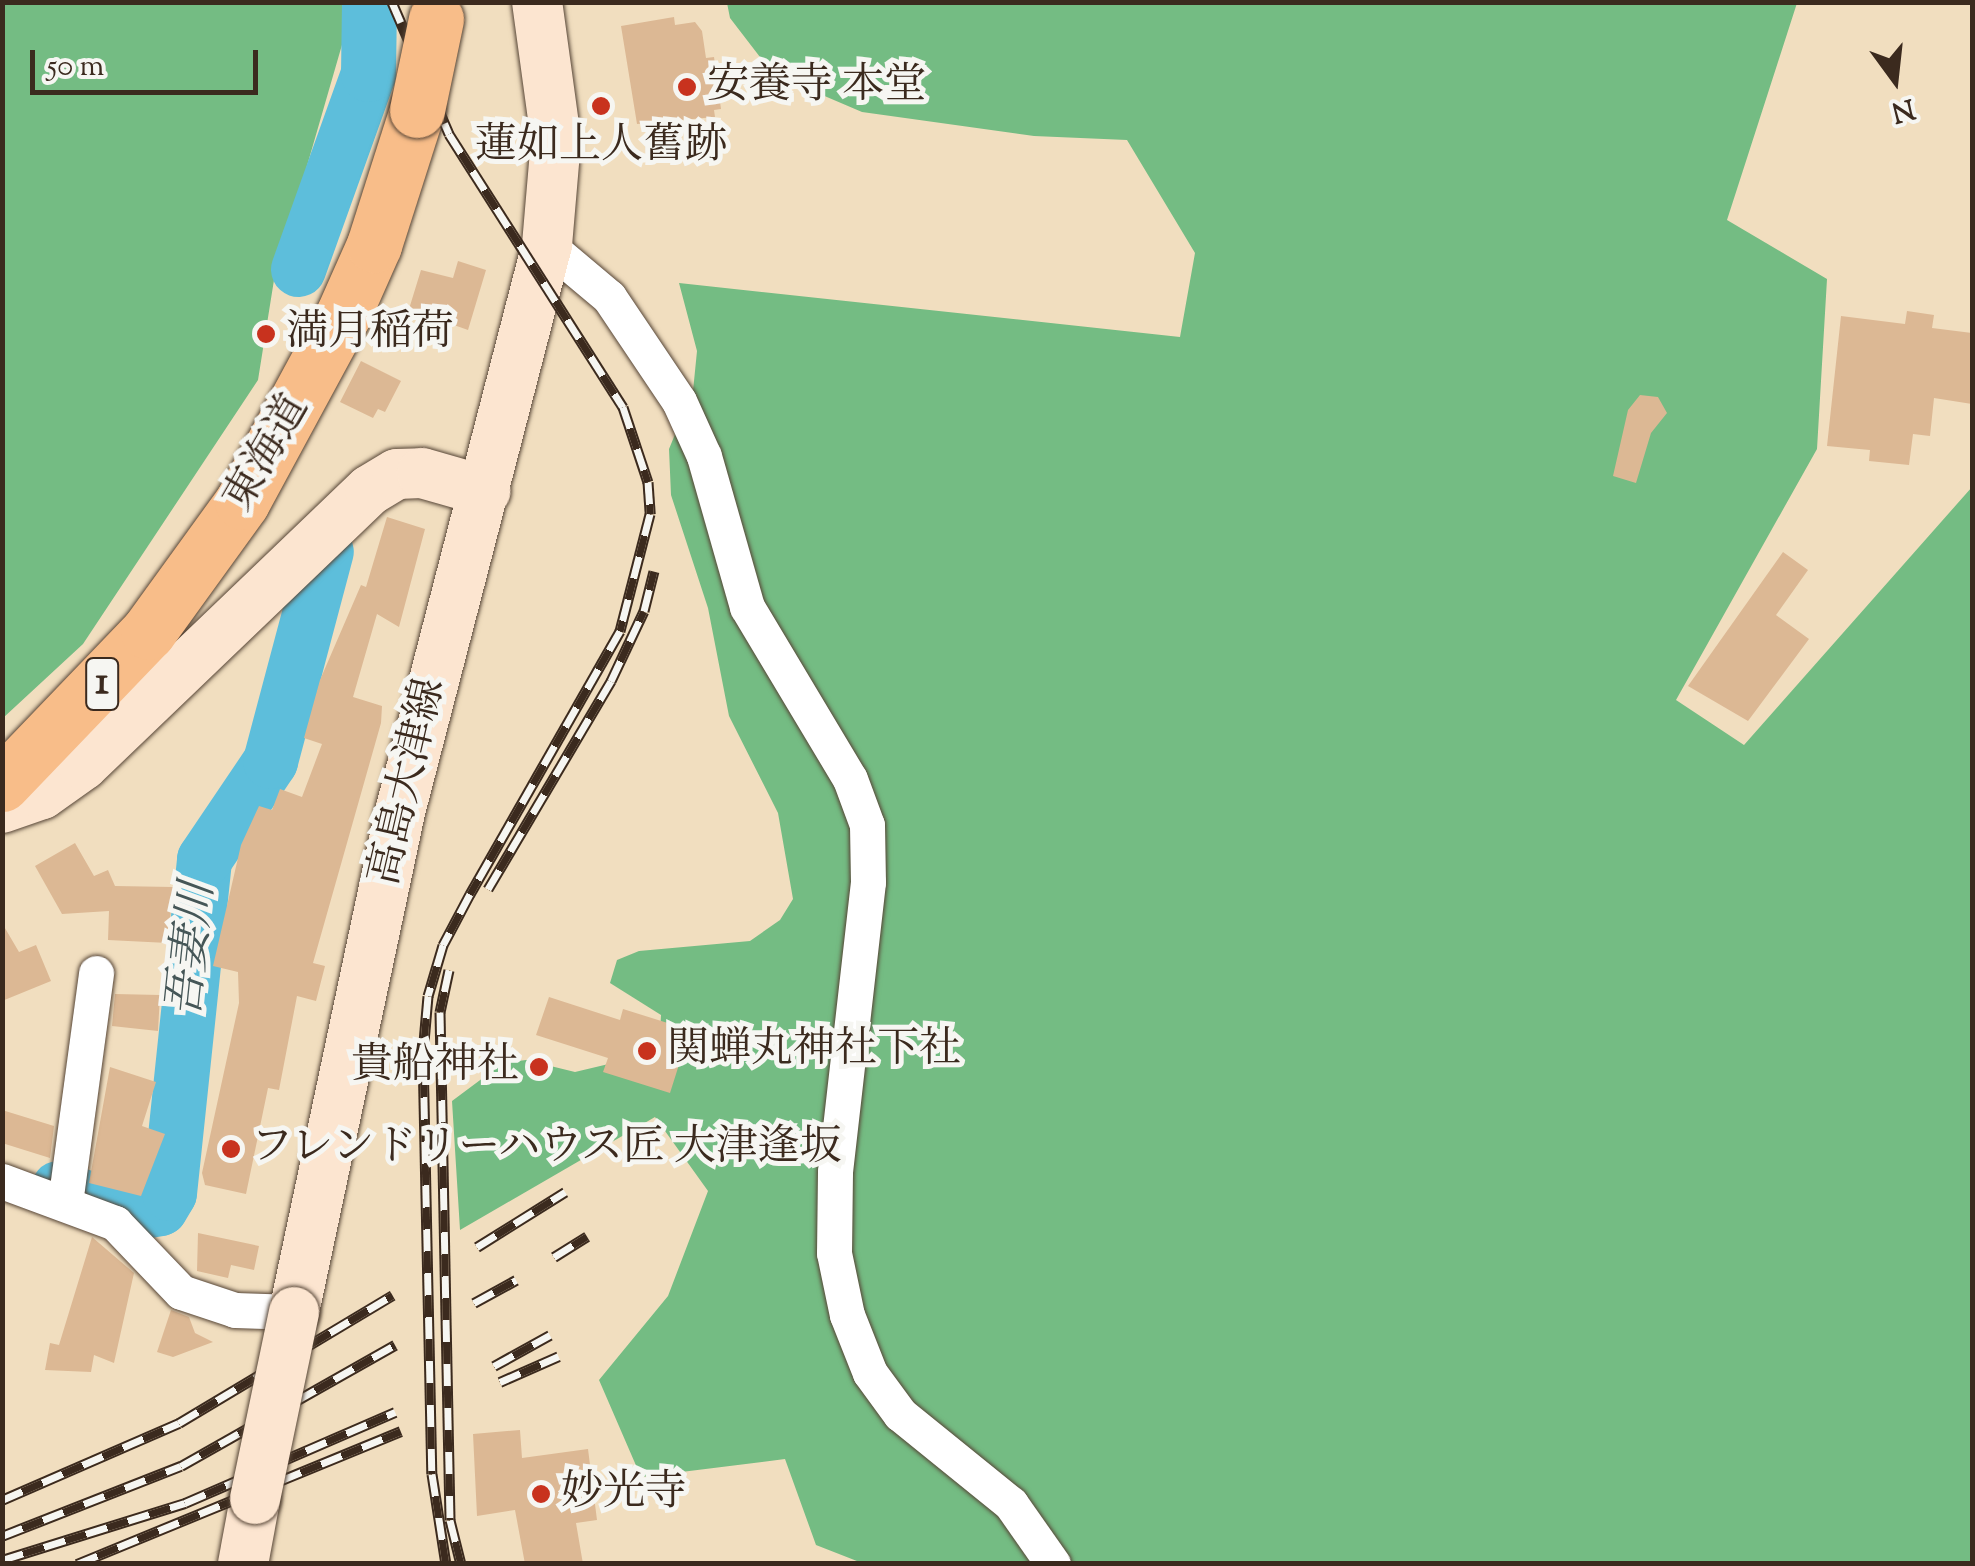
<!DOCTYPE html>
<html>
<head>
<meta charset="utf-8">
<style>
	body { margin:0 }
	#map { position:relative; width:1975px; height:1566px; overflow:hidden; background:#f1debf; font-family:"Sorts Mill Goudy","Noto Serif JP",serif }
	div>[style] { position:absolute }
	.forest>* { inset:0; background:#74bc83 }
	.river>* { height:55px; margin:-27.5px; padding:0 27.5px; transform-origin:27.5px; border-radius:27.5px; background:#5dbedb }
	.building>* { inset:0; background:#dcb894 }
	.roads { filter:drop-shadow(0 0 2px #564536) drop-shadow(0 0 2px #564536) }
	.street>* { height:35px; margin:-17.5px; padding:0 17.5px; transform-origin:17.5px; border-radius:17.5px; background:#fff }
	.secondary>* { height:50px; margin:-25px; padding:0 25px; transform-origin:25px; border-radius:25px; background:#fce5d0 }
	.highway>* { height:55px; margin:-27.5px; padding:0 27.5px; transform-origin:27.5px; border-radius:27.5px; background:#f8bd89 }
	.rail>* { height:11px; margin-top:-5.5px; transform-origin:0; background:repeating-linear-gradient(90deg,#f6f6f2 0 22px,#3b2a1e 0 44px); box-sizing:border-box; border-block:2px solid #3b2a1e }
	.bridges { filter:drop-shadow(0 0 2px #564536) drop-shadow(0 0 2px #564536) }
	.secondary-bridge>* { height:50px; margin:-25px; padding:0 25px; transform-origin:25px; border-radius:25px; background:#fce5d0 }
	.highway-bridge>* { height:55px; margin:-27.5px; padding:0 27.5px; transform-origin:27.5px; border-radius:27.5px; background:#f8bd89 }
	.dots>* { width:28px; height:28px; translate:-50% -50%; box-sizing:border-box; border:5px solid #f6f6f2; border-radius:50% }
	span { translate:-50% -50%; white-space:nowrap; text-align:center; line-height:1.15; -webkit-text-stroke:10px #f6f6f2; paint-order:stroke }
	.shield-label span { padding:2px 8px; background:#f6f6f2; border:2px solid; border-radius:8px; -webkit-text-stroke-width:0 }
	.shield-label { font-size:40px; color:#3b2a1e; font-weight:700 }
	.poi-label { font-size:42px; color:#3b2a1e }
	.left { translate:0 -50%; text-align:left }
	.right { translate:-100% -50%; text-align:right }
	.street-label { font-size:42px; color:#3b2a1e }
	.water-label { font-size:45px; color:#455657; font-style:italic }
	.frame { position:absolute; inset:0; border:5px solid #3b2a1e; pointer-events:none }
	.north { position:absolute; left:1845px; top:30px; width:100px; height:100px; -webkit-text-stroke:8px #f6f6f2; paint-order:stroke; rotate:165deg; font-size:28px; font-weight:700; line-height:40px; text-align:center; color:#3b2a1e }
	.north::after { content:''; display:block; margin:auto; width:35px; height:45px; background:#3b2a1e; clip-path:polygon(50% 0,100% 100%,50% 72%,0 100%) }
	.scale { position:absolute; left:30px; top:50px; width:228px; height:45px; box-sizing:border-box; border:5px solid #3b2a1e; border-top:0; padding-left:12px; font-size:30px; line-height:35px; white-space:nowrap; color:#3b2a1e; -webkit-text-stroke:8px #f6f6f2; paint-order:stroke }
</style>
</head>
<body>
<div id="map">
	<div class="forest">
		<div style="clip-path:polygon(3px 2px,348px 3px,348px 24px,274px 280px,258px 380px,83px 644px,3px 718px)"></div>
		<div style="clip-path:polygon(727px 3px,1797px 3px,1727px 220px,1827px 279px,1817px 449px,1676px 700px,1744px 745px,1972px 487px,1972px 1563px,862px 1563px,816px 1545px,785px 1459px,641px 1477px,599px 1380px,668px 1296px,708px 1191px,655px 1117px,460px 1230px,452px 1101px,503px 1063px,526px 1060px,575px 1072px,659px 1052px,661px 1015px,610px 983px,617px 960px,639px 951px,750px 941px,780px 920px,793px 899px,778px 813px,729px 716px,708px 608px,671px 495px,669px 449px,693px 391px,697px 351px,679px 283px,1180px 337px,1195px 253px,1127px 140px,1034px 136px,862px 112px,773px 74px,730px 18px)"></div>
	</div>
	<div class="river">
		<div style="left:298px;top:269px;width:207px;rotate:-70.3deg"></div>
		<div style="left:368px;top:74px;width:72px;rotate:-89.2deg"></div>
		<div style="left:58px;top:1188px;width:78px;rotate:18.7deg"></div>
		<div style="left:132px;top:1213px;width:28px;rotate:-10deg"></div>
		<div style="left:160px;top:1208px;width:17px;rotate:-59deg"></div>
		<div style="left:169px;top:1193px;width:336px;rotate:-84deg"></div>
		<div style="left:204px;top:859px;width:118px;rotate:-56deg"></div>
		<div style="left:270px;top:761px;width:217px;rotate:-75.1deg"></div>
	</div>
	<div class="building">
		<div style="clip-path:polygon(674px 17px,675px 25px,695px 22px,702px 31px,706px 58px,714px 57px,721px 109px,714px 110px,715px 117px,637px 124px,621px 26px)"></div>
		<div style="clip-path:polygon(458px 261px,486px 270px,468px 330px,409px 309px,421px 270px,453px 278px)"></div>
		<div style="clip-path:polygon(1907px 311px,1934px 315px,1932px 328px,1972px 333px,1972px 404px,1934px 398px,1930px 436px,1913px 434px,1909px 465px,1869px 461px,1870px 450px,1827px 446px,1841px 316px,1905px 324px)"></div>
		<div style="clip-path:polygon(361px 361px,401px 381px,385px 412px,378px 409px,373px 418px,340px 402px)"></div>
		<div style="clip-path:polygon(1640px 395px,1658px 397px,1667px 413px,1651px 433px,1636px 483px,1613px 476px,1628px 410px)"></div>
		<div style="clip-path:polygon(387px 517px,425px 529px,399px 627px,377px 614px,353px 697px,382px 706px,381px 723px,313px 963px,325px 966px,316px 1001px,297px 996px,279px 1090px,268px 1088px,246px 1194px,205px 1185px,202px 1173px,239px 1003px,238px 972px,213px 966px,241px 845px,259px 806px,272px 810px,280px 789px,302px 797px,322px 744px,304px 738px,320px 680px,361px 585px,366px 587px)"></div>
		<div style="clip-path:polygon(1783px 552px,1808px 570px,1776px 615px,1809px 639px,1748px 721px,1688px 686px)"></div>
		<div style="clip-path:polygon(75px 843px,94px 876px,108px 870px,115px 886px,173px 887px,168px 943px,108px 940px,109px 911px,62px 914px,35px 866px)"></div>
		<div style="clip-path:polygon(2px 923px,19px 952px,36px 945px,51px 981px,2px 1001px)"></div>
		<div style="clip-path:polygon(115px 994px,160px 995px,158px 1031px,112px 1026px)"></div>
		<div style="clip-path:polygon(549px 997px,620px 1020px,623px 1009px,690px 1030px,670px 1093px,603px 1072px,608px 1058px,536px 1035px)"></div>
		<div style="clip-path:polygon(110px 1067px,156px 1082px,142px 1126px,165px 1134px,141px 1196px,89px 1183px)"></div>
		<div style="clip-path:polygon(2px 1110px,54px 1126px,50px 1158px,2px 1143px)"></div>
		<div style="clip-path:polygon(198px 1233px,259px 1246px,254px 1270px,231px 1265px,228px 1278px,197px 1271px)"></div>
		<div style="clip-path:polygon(92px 1237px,134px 1273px,114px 1363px,94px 1355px,91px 1372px,45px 1370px,50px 1343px,59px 1345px)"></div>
		<div style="clip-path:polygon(171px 1310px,189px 1317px,195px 1333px,213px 1342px,173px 1357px,157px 1352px)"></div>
		<div style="clip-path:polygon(520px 1430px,522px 1458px,588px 1449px,597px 1520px,576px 1523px,583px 1564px,525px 1564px,515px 1510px,477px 1516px,473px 1434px)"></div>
	</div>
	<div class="roads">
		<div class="street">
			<div style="left:547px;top:245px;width:81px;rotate:40deg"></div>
			<div style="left:609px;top:297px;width:125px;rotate:56.1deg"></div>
			<div style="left:679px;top:401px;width:60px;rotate:65.6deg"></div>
			<div style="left:704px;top:456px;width:157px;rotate:74.1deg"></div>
			<div style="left:747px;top:607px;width:200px;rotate:59.1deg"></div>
			<div style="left:850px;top:779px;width:49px;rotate:69.7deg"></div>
			<div style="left:867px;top:825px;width:57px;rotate:89deg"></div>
			<div style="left:868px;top:882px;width:292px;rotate:96.5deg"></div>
			<div style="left:835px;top:1172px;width:81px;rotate:90.7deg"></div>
			<div style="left:834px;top:1253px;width:63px;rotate:78.2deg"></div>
			<div style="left:847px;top:1315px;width:62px;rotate:68.4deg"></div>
			<div style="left:870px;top:1373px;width:51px;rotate:53.8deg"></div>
			<div style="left:900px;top:1414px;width:143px;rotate:39deg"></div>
			<div style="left:1011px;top:1504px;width:73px;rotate:55deg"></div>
			<div style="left:2px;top:1181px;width:121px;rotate:20.4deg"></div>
			<div style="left:115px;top:1223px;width:95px;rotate:46.3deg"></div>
			<div style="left:181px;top:1292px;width:57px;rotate:18.4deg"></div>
			<div style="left:235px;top:1310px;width:59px;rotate:1.9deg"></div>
			<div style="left:65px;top:1203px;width:232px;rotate:-82.3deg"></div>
		</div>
		<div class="secondary">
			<div style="left:2px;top:808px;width:42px;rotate:-19.3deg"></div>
			<div style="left:42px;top:794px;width:50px;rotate:-35.3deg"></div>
			<div style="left:83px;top:765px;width:397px;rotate:-43.8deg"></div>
			<div style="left:370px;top:490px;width:31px;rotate:-31deg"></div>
			<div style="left:397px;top:474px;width:25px;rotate:-2deg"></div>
			<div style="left:422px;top:473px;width:66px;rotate:15.9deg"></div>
			<div style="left:294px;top:1312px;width:511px;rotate:-78.03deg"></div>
			<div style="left:400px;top:812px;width:586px;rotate:-75.47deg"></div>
			<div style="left:547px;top:245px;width:105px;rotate:-85.1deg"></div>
			<div style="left:556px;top:140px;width:139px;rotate:-97.8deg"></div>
			<div style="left:243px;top:1564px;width:66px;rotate:-79.5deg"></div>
		</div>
		<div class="highway">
			<div style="left:2px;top:784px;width:211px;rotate:-46.2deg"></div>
			<div style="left:148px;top:632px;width:160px;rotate:-54.1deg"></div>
			<div style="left:242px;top:502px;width:213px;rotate:-61.6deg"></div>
			<div style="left:343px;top:315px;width:77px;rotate:-66.1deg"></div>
			<div style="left:374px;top:245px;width:142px;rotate:-72.3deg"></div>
		</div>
	</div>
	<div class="rail">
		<div style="left:392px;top:2px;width:144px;rotate:66.6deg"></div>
		<div style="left:449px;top:134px;width:324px;rotate:57.5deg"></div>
		<div style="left:623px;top:407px;width:79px;rotate:71.6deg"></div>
		<div style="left:648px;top:482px;width:32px;rotate:86deg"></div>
		<div style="left:650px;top:514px;width:121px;rotate:104.4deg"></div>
		<div style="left:620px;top:631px;width:303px;rotate:119.7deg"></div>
		<div style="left:470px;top:894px;width:58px;rotate:117.9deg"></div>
		<div style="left:443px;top:945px;width:53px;rotate:106.4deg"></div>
		<div style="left:428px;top:996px;width:57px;rotate:95deg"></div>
		<div style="left:423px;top:1053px;width:421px;rotate:88.8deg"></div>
		<div style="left:432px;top:1474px;width:91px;rotate:81.2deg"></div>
		<div style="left:488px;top:889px;width:242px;rotate:-59.4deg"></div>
		<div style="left:611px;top:681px;width:77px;rotate:-64.8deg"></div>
		<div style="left:644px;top:611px;width:41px;rotate:-76deg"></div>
		<div style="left:449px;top:970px;width:43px;rotate:102.1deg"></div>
		<div style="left:440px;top:1012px;width:508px;rotate:88.87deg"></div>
		<div style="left:450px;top:1520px;width:45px;rotate:76deg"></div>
		<div style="left:477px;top:1247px;width:104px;rotate:-32deg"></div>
		<div style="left:554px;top:1257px;width:39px;rotate:-32deg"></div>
		<div style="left:474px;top:1303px;width:48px;rotate:-28.7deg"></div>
		<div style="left:494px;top:1366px;width:64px;rotate:-29deg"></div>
		<div style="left:500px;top:1382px;width:64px;rotate:-23.8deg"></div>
		<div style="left:2px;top:1500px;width:193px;rotate:-23.5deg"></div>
		<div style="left:179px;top:1423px;width:249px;rotate:-30.9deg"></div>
		<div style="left:2px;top:1536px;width:192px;rotate:-21.4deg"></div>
		<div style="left:181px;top:1466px;width:246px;rotate:-29.5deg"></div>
		<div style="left:2px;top:1560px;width:192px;rotate:-17.3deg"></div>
		<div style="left:185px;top:1503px;width:229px;rotate:-23.4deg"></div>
		<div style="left:77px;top:1564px;width:350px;rotate:-22.3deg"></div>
	</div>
	<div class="bridges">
		<div class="secondary-bridge">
			<div style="left:255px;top:1499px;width:191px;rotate:-78.2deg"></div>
		</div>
		<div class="highway-bridge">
			<div style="left:417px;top:110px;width:93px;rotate:-78.2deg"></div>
		</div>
	</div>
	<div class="dots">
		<div style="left:687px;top:87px;background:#c8321e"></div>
		<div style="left:601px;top:106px;background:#c8321e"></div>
		<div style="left:266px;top:334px;background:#c8321e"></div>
		<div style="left:647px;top:1051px;background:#c8321e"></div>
		<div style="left:539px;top:1067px;background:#c8321e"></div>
		<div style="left:231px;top:1149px;background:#c8321e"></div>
		<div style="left:541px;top:1494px;background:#c8321e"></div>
	</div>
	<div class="shield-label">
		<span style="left:102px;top:684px">1</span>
	</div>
	<div class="poi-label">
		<span class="left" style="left:707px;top:87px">安養寺 本堂</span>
		<span style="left:601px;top:147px">蓮如上人舊跡</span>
		<span class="left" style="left:286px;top:334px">満月稲荷</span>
		<span class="left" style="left:667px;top:1051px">関蝉丸神社下社</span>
		<span class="right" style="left:519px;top:1067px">貴船神社</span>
		<span class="left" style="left:251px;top:1149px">フレンドリーハウス匠 大津逢坂</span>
		<span class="left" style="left:561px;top:1494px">妙光寺</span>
	</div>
	<div class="street-label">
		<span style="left:268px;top:454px;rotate:-60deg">東海道</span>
		<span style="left:409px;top:782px;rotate:-77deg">高島大津線</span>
	</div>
	<div class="water-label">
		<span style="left:194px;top:950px;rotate:-84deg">吾妻川</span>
	</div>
	<div class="frame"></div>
	<div class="north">N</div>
	<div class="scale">50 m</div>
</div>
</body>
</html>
